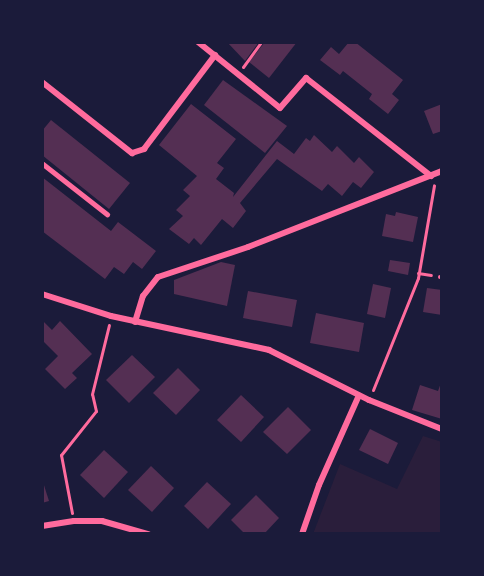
<!DOCTYPE html>
<html>
<head>
<meta charset="utf-8">
<style>
	body { margin:0 }
	#map { position:relative; width:484px; height:576px; overflow:hidden; background:#1b1b3a; font-family:"Nunito Sans",sans-serif }
	div>[style] { position:absolute }
	.green>* { inset:0; background:#2a1e3b }
	.building>* { inset:0; background:#542f53 }
	.path>* { height:3px; margin:-1.5px; padding:0 1.5px; transform-origin:1.5px; border-radius:1.5px; background:#ff6b9d }
	.service>* { height:4.5px; margin:-2.25px; padding:0 2.25px; transform-origin:2.25px; border-radius:2.25px; background:#ff6b9d }
	.minor>* { height:6px; margin:-3px; padding:0 3px; transform-origin:3px; border-radius:3px; background:#ff6b9d }
	span { translate:-50% -50%; white-space:nowrap; text-align:center; line-height:1.15; -webkit-text-stroke:4.5px #1b1b3a; paint-order:stroke }
	.frame { position:absolute; inset:0; border:44px solid #1b1b3a; pointer-events:none }
</style>
</head>
<body>
<div id="map">
	<div class="green">
		<div style="clip-path:polygon(423px 436px,442px 442px,442px 534px,313px 534px,340px 464px,397px 489px)"></div>
	</div>
	<div class="building">
		<div style="clip-path:polygon(227px 42px,259px 42px,245px 61px)"></div>
		<div style="clip-path:polygon(265px 42px,297px 42px,269px 78px,249px 62px)"></div>
		<div style="clip-path:polygon(349px 42px,355px 42px,403px 80px,392px 94px,399px 100px,388px 114px,369px 99px,372px 94px,343px 71px,340px 75px,320px 60px,331px 47px,339px 54px)"></div>
		<div style="clip-path:polygon(223px 80px,287px 126px,265px 153px,204px 105px)"></div>
		<div style="clip-path:polygon(191px 104px,236px 139px,217px 163px,224px 168px,216px 179px,234px 193px,233px 197px,277px 141px,294px 154px,306px 138px,310px 141px,314px 135px,332px 152px,337px 146px,354px 163px,359px 157px,374px 172px,361px 188px,353px 182px,342px 196px,328px 184px,322px 191px,277px 159px,240px 203px,246px 211px,233px 228px,222px 219px,201px 245px,194px 238px,189px 244px,169px 229px,183px 216px,176px 210px,190px 196px,183px 190px,197px 176px,159px 145px)"></div>
		<div style="clip-path:polygon(442px 104px,442px 131px,433px 134px,424px 111px)"></div>
		<div style="clip-path:polygon(51px 120px,130px 183px,109px 209px,42px 155px,42px 131px)"></div>
		<div style="clip-path:polygon(42px 177px,111px 231px,118px 222px,156px 251px,142px 269px,133px 262px,124px 274px,114px 267px,105px 279px,42px 231px)"></div>
		<div style="clip-path:polygon(396px 212px,418px 217px,413px 242px,382px 236px,386px 214px,395px 216px)"></div>
		<div style="clip-path:polygon(390px 260px,410px 263px,408px 275px,388px 271px)"></div>
		<div style="clip-path:polygon(221px 262px,235px 265px,227px 306px,174px 294px,174px 280px)"></div>
		<div style="clip-path:polygon(373px 284px,391px 288px,385px 318px,367px 314px)"></div>
		<div style="clip-path:polygon(427px 288px,442px 290px,442px 315px,423px 312px)"></div>
		<div style="clip-path:polygon(248px 291px,297px 300px,292px 327px,243px 318px)"></div>
		<div style="clip-path:polygon(316px 313px,364px 323px,359px 352px,310px 343px)"></div>
		<div style="clip-path:polygon(42px 320px,52px 330px,60px 321px,92px 354px,72px 373px,77px 378px,65px 389px,45px 369px,58px 356px,42px 340px)"></div>
		<div style="clip-path:polygon(132px 355px,155px 377px,129px 403px,106px 380px)"></div>
		<div style="clip-path:polygon(178px 368px,200px 390px,176px 415px,153px 393px)"></div>
		<div style="clip-path:polygon(442px 380px,442px 419px,412px 410px,420px 385px,438px 391px)"></div>
		<div style="clip-path:polygon(241px 395px,264px 417px,241px 442px,217px 420px)"></div>
		<div style="clip-path:polygon(288px 407px,311px 430px,287px 454px,263px 432px)"></div>
		<div style="clip-path:polygon(370px 429px,398px 443px,388px 464px,359px 450px)"></div>
		<div style="clip-path:polygon(104px 450px,128px 472px,104px 498px,80px 475px)"></div>
		<div style="clip-path:polygon(151px 466px,174px 488px,152px 512px,128px 490px)"></div>
		<div style="clip-path:polygon(42px 479px,49px 501px,42px 503px)"></div>
		<div style="clip-path:polygon(207px 482px,231px 504px,208px 529px,184px 506px)"></div>
		<div style="clip-path:polygon(256px 495px,279px 518px,264px 534px,245px 534px,231px 520px)"></div>
	</div>
	<div class="path">
		<div style="left:243px;top:67px;width:31px;rotate:-54deg"></div>
		<div style="left:418px;top:273px;width:13px;rotate:9deg"></div>
		<div style="left:373px;top:390px;width:121px;rotate:-68.1deg"></div>
		<div style="left:418px;top:278px;width:94px;rotate:-80.2deg"></div>
		<div style="left:72px;top:513px;width:59px;rotate:-100.7deg"></div>
		<div style="left:61px;top:455px;width:56px;rotate:-51.5deg"></div>
		<div style="left:96px;top:411px;width:17px;rotate:-103deg"></div>
		<div style="left:92px;top:394px;width:71px;rotate:-76.2deg"></div>
	</div>
	<div class="service">
		<div style="left:42px;top:163px;width:83px;rotate:38.1deg"></div>
		<div style="left:440px;top:277px;width:2px"></div>
	</div>
	<div class="minor">
		<div style="left:198px;top:42px;width:105px;rotate:38.8deg"></div>
		<div style="left:280px;top:108px;width:40px;rotate:-49deg"></div>
		<div style="left:306px;top:78px;width:159px;rotate:38.1deg"></div>
		<div style="left:42px;top:82px;width:115px;rotate:38.3deg"></div>
		<div style="left:132px;top:153px;width:13px;rotate:-18deg"></div>
		<div style="left:144px;top:149px;width:118px;rotate:-52.9deg"></div>
		<div style="left:42px;top:294px;width:72px;rotate:17.7deg"></div>
		<div style="left:111px;top:316px;width:162px;rotate:12.1deg"></div>
		<div style="left:269px;top:350px;width:112px;rotate:26.6deg"></div>
		<div style="left:369px;top:400px;width:79px;rotate:21.7deg"></div>
		<div style="left:135px;top:322px;width:27px;rotate:-73deg"></div>
		<div style="left:143px;top:296px;width:24px;rotate:-52deg"></div>
		<div style="left:158px;top:277px;width:95px;rotate:-18.4deg"></div>
		<div style="left:248px;top:247px;width:208px;rotate:-21.4deg"></div>
		<div style="left:42px;top:526px;width:32px;rotate:-9deg"></div>
		<div style="left:74px;top:521px;width:28px"></div>
		<div style="left:102px;top:521px;width:48px;rotate:15.8deg"></div>
		<div style="left:302px;top:534px;width:52px;rotate:-70.9deg"></div>
		<div style="left:319px;top:485px;width:98px;rotate:-66deg"></div>
	</div>
	<div class="frame"></div>
</div>
</body>
</html>
